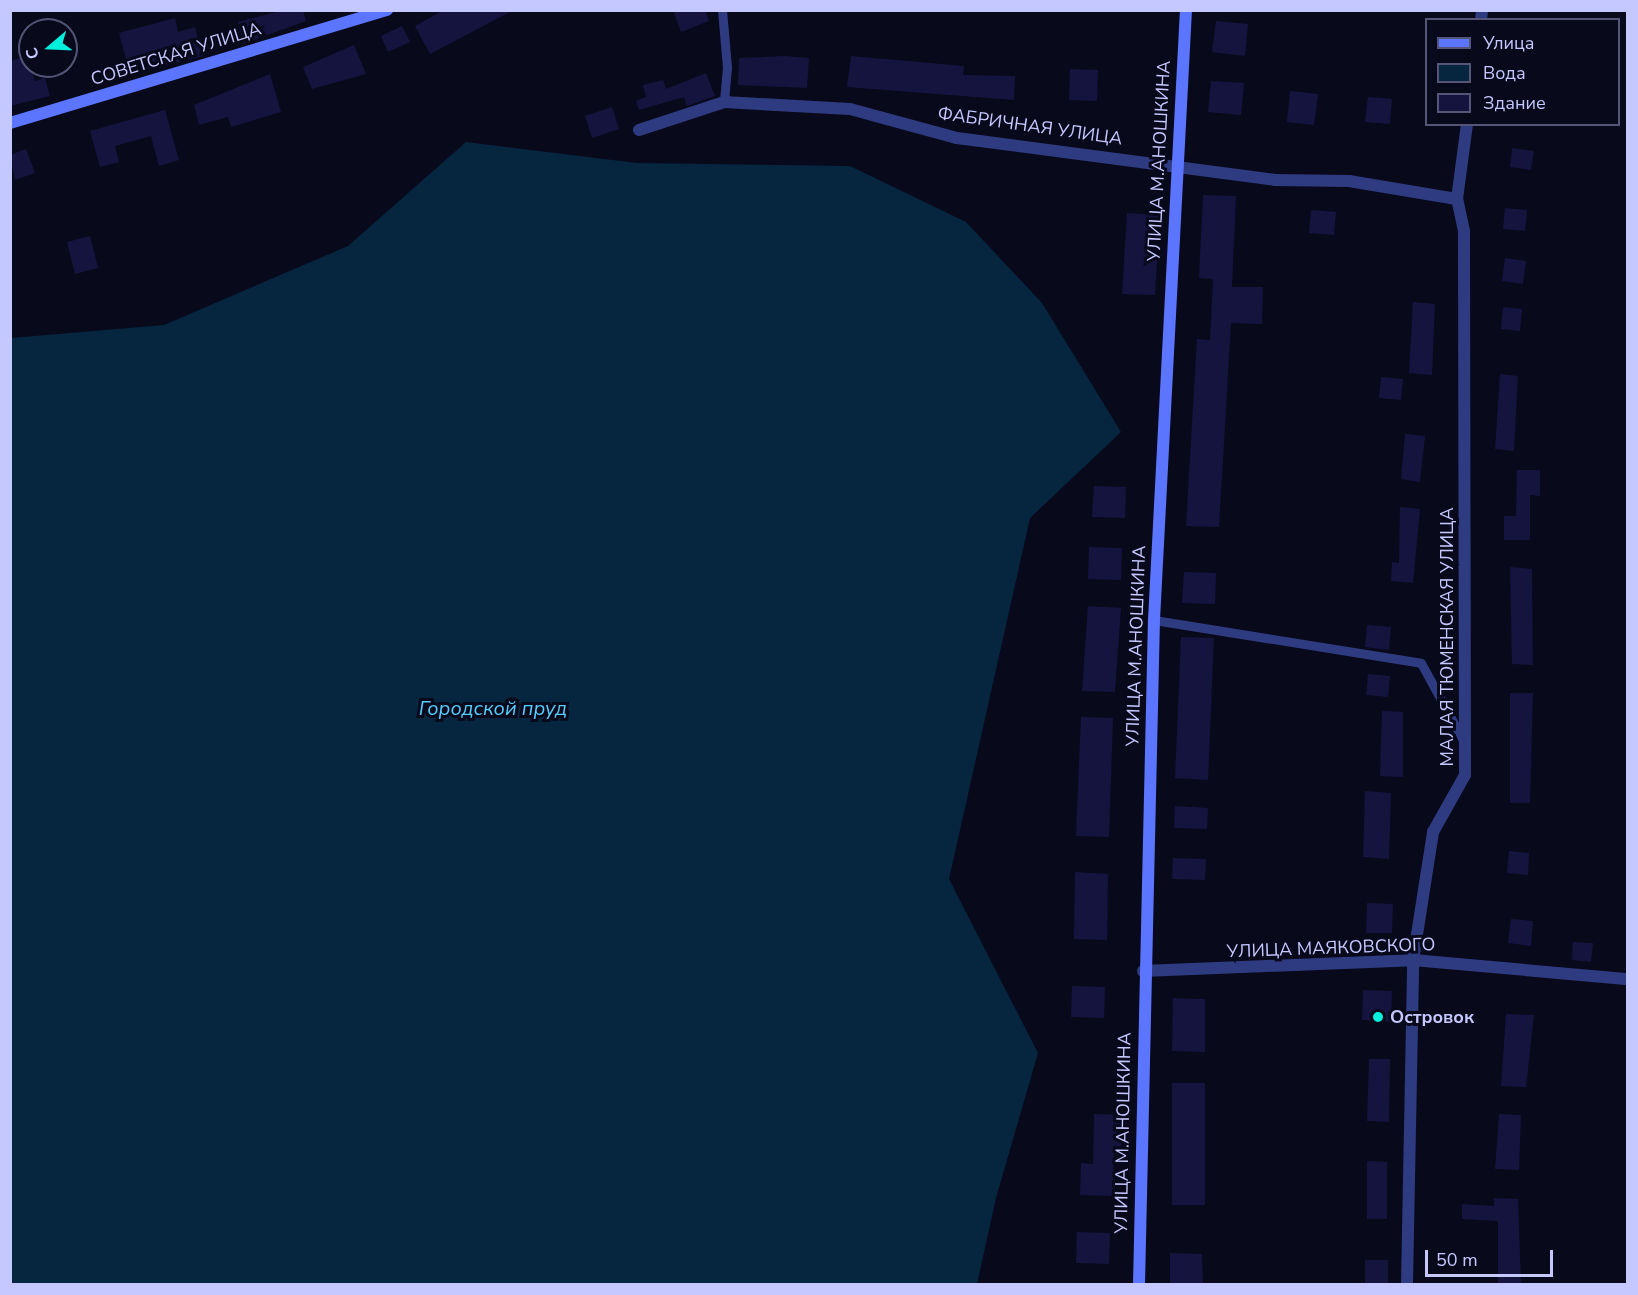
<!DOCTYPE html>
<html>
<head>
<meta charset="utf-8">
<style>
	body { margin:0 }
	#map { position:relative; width:1638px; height:1295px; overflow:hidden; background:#09091c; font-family:"Nunito Sans",sans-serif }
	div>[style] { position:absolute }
	.water>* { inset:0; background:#06253f }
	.building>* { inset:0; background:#15143f }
	.lane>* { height:9px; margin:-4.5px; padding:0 4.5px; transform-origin:4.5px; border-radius:4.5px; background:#2f3b80 }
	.street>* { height:12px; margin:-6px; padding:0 6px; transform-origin:6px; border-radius:6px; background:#2f3b80 }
	.secondary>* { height:12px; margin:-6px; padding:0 6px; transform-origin:6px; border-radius:6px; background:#5c75ff }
	.dots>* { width:16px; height:16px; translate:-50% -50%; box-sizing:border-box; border:3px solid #09091c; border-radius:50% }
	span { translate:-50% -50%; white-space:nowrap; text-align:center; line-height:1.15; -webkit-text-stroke:6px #09091c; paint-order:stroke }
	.street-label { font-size:18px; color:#c5c8ff }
	.poi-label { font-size:18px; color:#c5c8ff; font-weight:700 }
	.left { translate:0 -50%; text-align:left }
	.water-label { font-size:20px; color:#53ceff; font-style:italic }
	.frame { position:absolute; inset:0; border:12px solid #c5c8ff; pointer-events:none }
	.legend { position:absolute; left:1425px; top:18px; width:195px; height:108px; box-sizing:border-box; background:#09091c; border:2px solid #545577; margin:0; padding:8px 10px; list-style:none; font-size:18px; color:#c5c8ff }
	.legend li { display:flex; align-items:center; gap:12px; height:30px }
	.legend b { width:30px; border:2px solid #545577 }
	.north { position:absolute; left:18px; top:18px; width:60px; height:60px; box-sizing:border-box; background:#09091c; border:2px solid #545577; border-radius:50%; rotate:251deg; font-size:16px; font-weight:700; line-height:24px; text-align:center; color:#c5c8ff }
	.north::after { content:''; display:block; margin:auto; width:21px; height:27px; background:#00f0dd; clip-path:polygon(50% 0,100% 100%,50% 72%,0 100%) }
	.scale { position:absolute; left:1425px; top:1250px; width:128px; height:27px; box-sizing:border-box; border:3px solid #c5c8ff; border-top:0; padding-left:8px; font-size:18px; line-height:21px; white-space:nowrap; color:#c5c8ff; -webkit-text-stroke:4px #09091c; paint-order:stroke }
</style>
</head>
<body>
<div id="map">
	<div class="water">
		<div style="clip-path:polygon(466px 142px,637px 163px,850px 166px,966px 222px,1042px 303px,1121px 432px,1030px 518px,949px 879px,1038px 1053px,996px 1198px,977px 1284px,11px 1284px,11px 338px,164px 325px,348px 246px)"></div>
	</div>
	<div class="building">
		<div style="clip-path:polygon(284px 10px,303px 10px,306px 21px,243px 44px,238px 22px)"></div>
		<div style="clip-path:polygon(444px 10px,514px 10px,430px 54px,415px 26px)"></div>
		<div style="clip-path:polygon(673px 10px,705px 10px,709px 21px,681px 32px)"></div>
		<div style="clip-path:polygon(175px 18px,178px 32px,195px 27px,203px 56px,130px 74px,119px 33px)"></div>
		<div style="clip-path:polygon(1216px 21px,1248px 24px,1245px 56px,1212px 52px)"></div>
		<div style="clip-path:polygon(402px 26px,410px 42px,388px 52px,381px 36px)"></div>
		<div style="clip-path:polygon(354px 45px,366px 74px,312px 89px,303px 67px)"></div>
		<div style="clip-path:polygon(28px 56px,35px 81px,45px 78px,50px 96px,10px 106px,10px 61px)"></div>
		<div style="clip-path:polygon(784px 56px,809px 58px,807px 88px,738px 85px,739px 58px)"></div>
		<div style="clip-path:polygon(851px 56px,964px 66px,963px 75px,1015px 76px,1014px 100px,847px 87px)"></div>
		<div style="clip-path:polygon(1070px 69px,1098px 70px,1097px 101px,1069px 100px)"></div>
		<div style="clip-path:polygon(706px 73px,715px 96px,687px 106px,684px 97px,639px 110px,636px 101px,646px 97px,643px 85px,663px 80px,666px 89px)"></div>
		<div style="clip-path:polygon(270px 74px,281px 112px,231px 127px,228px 117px,199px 125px,194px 105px)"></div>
		<div style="clip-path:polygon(1211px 81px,1244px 83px,1241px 115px,1208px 112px)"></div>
		<div style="clip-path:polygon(1290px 91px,1318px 94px,1314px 125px,1287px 122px)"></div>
		<div style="clip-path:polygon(1368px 97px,1392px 99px,1390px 124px,1365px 122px)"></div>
		<div style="clip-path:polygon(612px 107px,619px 129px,592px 138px,585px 116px)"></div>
		<div style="clip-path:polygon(165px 110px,179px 160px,159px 166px,151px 136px,115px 146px,119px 162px,100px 167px,90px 131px)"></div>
		<div style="clip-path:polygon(1512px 148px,1534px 151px,1531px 170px,1510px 167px)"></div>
		<div style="clip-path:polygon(26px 149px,35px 173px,15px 180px,10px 155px)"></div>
		<div style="clip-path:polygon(1203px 195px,1236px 196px,1232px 287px,1263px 287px,1262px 324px,1231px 323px,1219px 527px,1186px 526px,1197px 339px,1210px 340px,1213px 279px,1199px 278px)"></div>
		<div style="clip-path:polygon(1505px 208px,1527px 210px,1525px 231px,1503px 229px)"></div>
		<div style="clip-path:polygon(1311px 210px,1336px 212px,1334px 235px,1309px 233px)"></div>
		<div style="clip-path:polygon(1127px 213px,1160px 215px,1155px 295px,1122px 294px)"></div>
		<div style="clip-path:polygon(90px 236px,98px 268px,75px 274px,67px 242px)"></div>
		<div style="clip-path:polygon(1505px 258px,1526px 261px,1523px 284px,1502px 281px)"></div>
		<div style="clip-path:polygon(1413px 302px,1435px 304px,1432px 375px,1409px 373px)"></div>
		<div style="clip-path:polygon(1503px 307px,1522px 309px,1520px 331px,1501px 329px)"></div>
		<div style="clip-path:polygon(1500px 374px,1518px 376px,1514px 451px,1495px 449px)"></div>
		<div style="clip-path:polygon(1381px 377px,1403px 379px,1401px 400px,1379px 398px)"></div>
		<div style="clip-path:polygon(1405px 434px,1425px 436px,1420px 482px,1401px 479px)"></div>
		<div style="clip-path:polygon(1517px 470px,1540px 470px,1540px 496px,1530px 495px,1530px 540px,1504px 540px,1504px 516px,1516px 516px)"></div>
		<div style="clip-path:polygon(1094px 486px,1126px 487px,1125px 518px,1092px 517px)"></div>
		<div style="clip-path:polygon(1400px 507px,1420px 509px,1413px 583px,1391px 581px,1392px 562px,1399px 563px)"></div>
		<div style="clip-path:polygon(1089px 547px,1122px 548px,1121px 580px,1088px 579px)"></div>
		<div style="clip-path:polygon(1510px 567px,1532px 569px,1533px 665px,1512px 664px)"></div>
		<div style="clip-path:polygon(1184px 572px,1216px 573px,1215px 604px,1182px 603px)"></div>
		<div style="clip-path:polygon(1088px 606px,1121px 608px,1115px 692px,1082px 691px)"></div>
		<div style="clip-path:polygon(1367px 625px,1391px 627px,1389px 650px,1365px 647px)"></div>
		<div style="clip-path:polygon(1181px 637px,1214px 638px,1208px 780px,1175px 778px)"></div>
		<div style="clip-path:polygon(1368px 674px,1390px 676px,1388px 697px,1366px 695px)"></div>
		<div style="clip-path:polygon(1510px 693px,1533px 693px,1530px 803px,1510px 803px)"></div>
		<div style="clip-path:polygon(1382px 711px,1403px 712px,1403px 777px,1380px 776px)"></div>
		<div style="clip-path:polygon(1081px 717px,1113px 718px,1109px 837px,1076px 836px)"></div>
		<div style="clip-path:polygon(1365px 791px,1391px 793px,1389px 859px,1363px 857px)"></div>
		<div style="clip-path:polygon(1175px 806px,1208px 808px,1207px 829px,1174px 828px)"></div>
		<div style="clip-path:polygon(1509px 851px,1529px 853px,1528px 875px,1507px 873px)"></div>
		<div style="clip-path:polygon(1173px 858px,1206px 859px,1205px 880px,1172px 879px)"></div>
		<div style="clip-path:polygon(1075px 872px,1108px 874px,1107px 940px,1074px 939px)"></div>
		<div style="clip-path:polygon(1367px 903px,1393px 904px,1392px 933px,1366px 933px)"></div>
		<div style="clip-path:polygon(1511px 919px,1533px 921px,1531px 946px,1508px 943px)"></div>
		<div style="clip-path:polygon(1573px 942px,1593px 943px,1591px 962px,1572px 960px)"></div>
		<div style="clip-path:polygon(1072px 986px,1105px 987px,1104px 1018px,1071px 1017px)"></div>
		<div style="clip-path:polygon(1363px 990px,1392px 991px,1391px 1022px,1362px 1020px)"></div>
		<div style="clip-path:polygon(1173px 998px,1205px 999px,1205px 1052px,1172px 1051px)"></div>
		<div style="clip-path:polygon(1506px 1014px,1534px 1015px,1526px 1087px,1501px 1086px)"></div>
		<div style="clip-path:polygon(1369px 1059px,1390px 1059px,1389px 1122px,1367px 1121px)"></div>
		<div style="clip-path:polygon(1172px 1083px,1205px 1083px,1205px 1205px,1172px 1205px)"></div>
		<div style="clip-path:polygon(1094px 1114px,1127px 1115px,1126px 1147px,1114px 1146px,1113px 1196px,1080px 1195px,1081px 1163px,1093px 1164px)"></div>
		<div style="clip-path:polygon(1499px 1114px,1521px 1115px,1519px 1170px,1495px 1169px)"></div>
		<div style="clip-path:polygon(1367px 1161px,1387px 1162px,1387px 1219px,1367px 1219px)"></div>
		<div style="clip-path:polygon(1494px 1198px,1518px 1199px,1521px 1284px,1498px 1284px,1498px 1221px,1462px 1219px,1462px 1204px,1494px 1206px)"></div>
		<div style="clip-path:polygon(1077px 1232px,1110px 1233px,1109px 1264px,1076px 1263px)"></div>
		<div style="clip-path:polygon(1170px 1253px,1202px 1254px,1203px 1284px,1170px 1284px)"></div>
		<div style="clip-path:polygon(1365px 1260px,1388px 1260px,1388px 1284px,1365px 1283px)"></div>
	</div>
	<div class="lane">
		<div style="left:722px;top:10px;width:57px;rotate:85deg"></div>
		<div style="left:727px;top:67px;width:35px;rotate:95deg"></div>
		<div style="left:1154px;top:620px;width:270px;rotate:9.1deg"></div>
		<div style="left:1421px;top:663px;width:90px;rotate:61.4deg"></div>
	</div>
	<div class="street">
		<div style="left:1481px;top:20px;width:10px;rotate:-84deg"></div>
		<div style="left:639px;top:130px;width:89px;rotate:-18.2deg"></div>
		<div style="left:724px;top:102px;width:126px;rotate:3.2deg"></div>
		<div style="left:850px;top:109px;width:111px;rotate:15.2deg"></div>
		<div style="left:957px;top:138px;width:321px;rotate:7.5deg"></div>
		<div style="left:1275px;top:180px;width:74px;rotate:0.8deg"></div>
		<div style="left:1349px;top:181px;width:109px;rotate:9.5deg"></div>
		<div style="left:1143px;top:971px;width:270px;rotate:-2.3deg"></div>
		<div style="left:1413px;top:960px;width:216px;rotate:5.1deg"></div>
		<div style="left:1407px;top:1284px;width:324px;rotate:-88.9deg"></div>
		<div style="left:1413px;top:960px;width:130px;rotate:-81.1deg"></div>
		<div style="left:1433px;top:832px;width:65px;rotate:-60.7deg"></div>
		<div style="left:1465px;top:775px;width:544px;rotate:-90.11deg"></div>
		<div style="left:1464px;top:231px;width:33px;rotate:-102deg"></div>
		<div style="left:1457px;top:199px;width:76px;rotate:-82.4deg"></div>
	</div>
	<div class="secondary">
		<div style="left:10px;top:123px;width:394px;rotate:-16.7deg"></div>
		<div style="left:1139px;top:1284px;width:664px;rotate:-88.71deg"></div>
		<div style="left:1154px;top:620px;width:611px;rotate:-87deg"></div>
	</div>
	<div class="dots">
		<div style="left:1378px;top:1017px;background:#00f0dd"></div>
	</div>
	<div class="street-label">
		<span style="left:176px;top:54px;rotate:-17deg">СОВЕТСКАЯ УЛИЦА</span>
		<span style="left:1030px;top:126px;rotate:8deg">ФАБРИЧНАЯ УЛИЦА</span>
		<span style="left:1159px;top:161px;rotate:-87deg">УЛИЦА М.АНОШКИНА</span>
		<span style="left:1447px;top:637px;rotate:-90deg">МАЛАЯ ТЮМЕНСКАЯ УЛИЦА</span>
		<span style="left:1136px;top:646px;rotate:-88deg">УЛИЦА М.АНОШКИНА</span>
		<span style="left:1331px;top:948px;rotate:-2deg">УЛИЦА МАЯКОВСКОГО</span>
		<span style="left:1123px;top:1133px;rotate:-89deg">УЛИЦА М.АНОШКИНА</span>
	</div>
	<div class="poi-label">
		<span class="left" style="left:1390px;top:1017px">Островок</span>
	</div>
	<div class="water-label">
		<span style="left:493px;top:708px">Городской пруд</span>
	</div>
	<div class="frame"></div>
	<ul class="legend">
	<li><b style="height:8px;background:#5c75ff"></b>Улица</li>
	<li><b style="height:16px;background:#06253f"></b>Вода</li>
	<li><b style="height:16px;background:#15143f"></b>Здание</li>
	</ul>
	<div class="north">С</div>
	<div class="scale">50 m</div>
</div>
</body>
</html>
